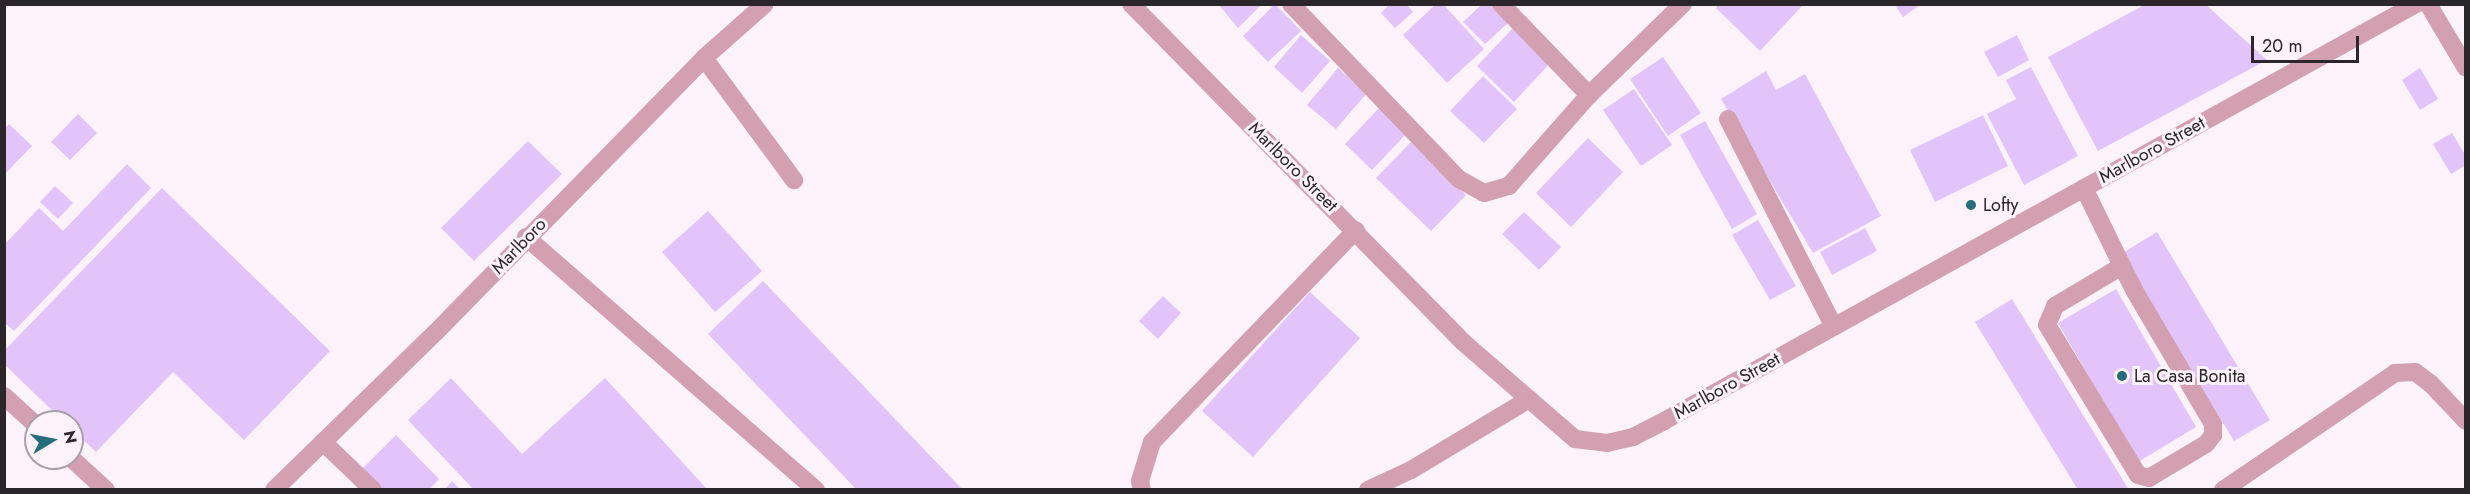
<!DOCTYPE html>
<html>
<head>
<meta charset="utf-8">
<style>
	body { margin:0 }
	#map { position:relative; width:2470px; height:494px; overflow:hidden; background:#fcf2f9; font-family:Jost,sans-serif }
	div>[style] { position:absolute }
	.building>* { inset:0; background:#e2c4fa }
	.service>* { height:18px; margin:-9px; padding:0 9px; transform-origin:9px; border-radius:9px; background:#d2a0b0 }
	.minor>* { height:18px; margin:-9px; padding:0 9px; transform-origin:9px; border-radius:9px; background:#d2a0b0 }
	.tertiary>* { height:18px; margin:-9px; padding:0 9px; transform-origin:9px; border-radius:9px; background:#d2a0b0 }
	.dots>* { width:16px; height:16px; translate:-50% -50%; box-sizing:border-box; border:3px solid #fcf2f9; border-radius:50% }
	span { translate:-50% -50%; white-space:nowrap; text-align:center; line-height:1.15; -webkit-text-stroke:6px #fcf2f9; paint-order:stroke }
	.street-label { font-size:18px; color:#2a2629 }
	.poi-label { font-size:18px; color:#2a2629 }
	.left { translate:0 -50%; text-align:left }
	.frame { position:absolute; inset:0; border:6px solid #2a2629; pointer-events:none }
	.north { position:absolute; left:24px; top:410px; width:60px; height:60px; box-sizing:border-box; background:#fcf2f9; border:2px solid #a8a0a6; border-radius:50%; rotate:80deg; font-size:16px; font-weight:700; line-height:24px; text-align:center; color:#2a2629 }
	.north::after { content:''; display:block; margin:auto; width:21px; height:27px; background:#266d7b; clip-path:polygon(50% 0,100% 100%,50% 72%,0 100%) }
	.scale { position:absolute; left:2251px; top:36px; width:108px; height:27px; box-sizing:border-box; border:3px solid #2a2629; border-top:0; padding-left:8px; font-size:18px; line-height:21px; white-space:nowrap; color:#2a2629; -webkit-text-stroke:4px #fcf2f9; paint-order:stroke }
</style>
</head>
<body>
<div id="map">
	<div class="building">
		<div style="clip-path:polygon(1218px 4px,1262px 4px,1238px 28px)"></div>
		<div style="clip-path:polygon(1275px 4px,1301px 31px,1268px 62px,1243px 36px)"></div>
		<div style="clip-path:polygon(1390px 4px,1406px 4px,1413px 12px,1395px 28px,1381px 13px)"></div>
		<div style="clip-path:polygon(1436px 4px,1443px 4px,1484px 49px,1447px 83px,1403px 35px)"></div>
		<div style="clip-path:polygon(1482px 4px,1491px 4px,1508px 23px,1485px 44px,1463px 22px)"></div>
		<div style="clip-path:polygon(1719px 4px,1804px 4px,1760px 51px,1716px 8px)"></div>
		<div style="clip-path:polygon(2146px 4px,2205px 4px,2267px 60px,2098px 151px,2048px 57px)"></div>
		<div style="clip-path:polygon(1895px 5px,1920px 5px,1903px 17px)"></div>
		<div style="clip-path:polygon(1513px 28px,1550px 63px,1514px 102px,1477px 66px)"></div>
		<div style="clip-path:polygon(1301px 35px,1330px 61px,1302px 93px,1274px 67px)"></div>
		<div style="clip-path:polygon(2017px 35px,2029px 60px,1998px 77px,1984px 52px)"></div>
		<div style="clip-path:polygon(1663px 57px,1701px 113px,1668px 136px,1630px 79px)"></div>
		<div style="clip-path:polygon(2031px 67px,2078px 156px,2024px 185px,1987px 114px,2016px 99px,2006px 80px)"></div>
		<div style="clip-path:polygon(1338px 68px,1367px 93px,1336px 129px,1307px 105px)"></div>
		<div style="clip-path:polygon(2420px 68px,2438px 99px,2420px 110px,2402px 80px)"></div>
		<div style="clip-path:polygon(1766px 71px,1776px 90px,1805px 74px,1881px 216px,1813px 253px,1721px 99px)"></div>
		<div style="clip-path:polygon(1483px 76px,1517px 109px,1484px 143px,1450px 111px)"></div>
		<div style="clip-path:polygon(1634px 89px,1672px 145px,1641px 166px,1603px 110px)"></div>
		<div style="clip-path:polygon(1380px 107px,1407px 133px,1372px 170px,1345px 144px)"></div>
		<div style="clip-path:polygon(78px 114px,97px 133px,70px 160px,51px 142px)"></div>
		<div style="clip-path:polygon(1983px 115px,2008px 166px,1935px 202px,1910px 150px)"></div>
		<div style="clip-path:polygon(1705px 121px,1757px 214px,1732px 229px,1680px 135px)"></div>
		<div style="clip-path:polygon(9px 124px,32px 146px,4px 175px,4px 129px)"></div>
		<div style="clip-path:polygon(2452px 133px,2466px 156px,2466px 165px,2451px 174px,2433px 144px)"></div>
		<div style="clip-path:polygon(1588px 138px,1623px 172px,1571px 227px,1536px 193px)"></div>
		<div style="clip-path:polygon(528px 141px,562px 174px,474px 261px,441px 228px)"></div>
		<div style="clip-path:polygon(1411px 142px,1466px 195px,1431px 231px,1376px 178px)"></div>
		<div style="clip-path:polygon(127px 164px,151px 188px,14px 331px,5px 323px,5px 244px,39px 208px,63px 231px)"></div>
		<div style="clip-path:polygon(55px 186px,73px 203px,58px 219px,40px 202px)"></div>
		<div style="clip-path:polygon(162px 188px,330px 351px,244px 440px,173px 372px,96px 452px,72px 429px,72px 422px,64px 422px,4px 364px,4px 351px)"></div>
		<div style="clip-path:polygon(708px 211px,762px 271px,715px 312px,662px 252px)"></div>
		<div style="clip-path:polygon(1524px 212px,1561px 247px,1539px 270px,1502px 234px)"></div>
		<div style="clip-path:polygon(1758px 220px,1796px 286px,1770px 300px,1732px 235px)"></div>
		<div style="clip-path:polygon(1865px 228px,1877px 251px,1832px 275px,1820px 252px)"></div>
		<div style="clip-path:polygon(2157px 232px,2270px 420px,2234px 441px,2121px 254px)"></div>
		<div style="clip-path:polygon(763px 281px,963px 490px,857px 490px,708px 334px)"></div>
		<div style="clip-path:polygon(2116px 289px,2196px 427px,2138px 462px,2058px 323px)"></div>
		<div style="clip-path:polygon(1310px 292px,1360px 338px,1253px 457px,1202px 411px)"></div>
		<div style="clip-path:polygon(1163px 296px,1181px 313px,1158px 339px,1139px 321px)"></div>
		<div style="clip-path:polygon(2012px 299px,2129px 490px,2078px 490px,1975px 322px)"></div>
		<div style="clip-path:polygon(451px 378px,522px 454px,605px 378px,708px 490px,474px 490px,408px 420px)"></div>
		<div style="clip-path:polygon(396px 435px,439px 479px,429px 490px,382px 490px,362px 469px)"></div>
		<div style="clip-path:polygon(452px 481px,461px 490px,444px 490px)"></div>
	</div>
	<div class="service">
		<div style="left:704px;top:58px;width:152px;rotate:53.6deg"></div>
		<div style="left:1728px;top:119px;width:233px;rotate:63deg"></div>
		<div style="left:2084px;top:188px;width:87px;rotate:64deg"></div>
		<div style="left:2122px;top:266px;width:27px;rotate:63deg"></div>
		<div style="left:2134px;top:290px;width:156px;rotate:59.5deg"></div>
		<div style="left:2213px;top:424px;width:11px;rotate:90deg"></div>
		<div style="left:2213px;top:435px;width:11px;rotate:128deg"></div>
		<div style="left:2206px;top:444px;width:66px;rotate:149.2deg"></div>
		<div style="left:2149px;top:478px;width:11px;rotate:-165deg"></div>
		<div style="left:2138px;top:475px;width:175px;rotate:-121.2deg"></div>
		<div style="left:2047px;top:325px;width:21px;rotate:-67deg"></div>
		<div style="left:2055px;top:306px;width:78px;rotate:-30.8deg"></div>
		<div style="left:526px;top:237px;width:385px;rotate:41.1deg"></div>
		<div style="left:4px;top:396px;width:43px;rotate:42.2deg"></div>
		<div style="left:71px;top:458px;width:47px;rotate:42.4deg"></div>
		<div style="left:1142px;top:490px;width:9px;rotate:-103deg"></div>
		<div style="left:1140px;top:481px;width:41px;rotate:-72.9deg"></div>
		<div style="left:1152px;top:442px;width:294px;rotate:-46.1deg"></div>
		<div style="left:1368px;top:490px;width:47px;rotate:-24.9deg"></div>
		<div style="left:1411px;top:470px;width:138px;rotate:-31deg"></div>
	</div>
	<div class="minor">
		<div style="left:1291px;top:4px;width:243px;rotate:46.2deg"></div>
		<div style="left:1459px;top:179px;width:29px;rotate:29deg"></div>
		<div style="left:1484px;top:193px;width:26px;rotate:-16deg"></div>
		<div style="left:1509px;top:186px;width:121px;rotate:-48.7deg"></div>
		<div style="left:1589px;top:95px;width:131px;rotate:-44.1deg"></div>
		<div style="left:1501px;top:4px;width:127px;rotate:46deg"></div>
		<div style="left:2428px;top:4px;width:74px;rotate:59.3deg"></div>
		<div style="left:323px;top:442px;width:69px;rotate:43.8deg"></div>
		<div style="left:2223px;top:490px;width:208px;rotate:-34.2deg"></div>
		<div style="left:2395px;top:373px;width:20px;rotate:-3deg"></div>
		<div style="left:2415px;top:372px;width:20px;rotate:37deg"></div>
		<div style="left:2431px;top:384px;width:51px;rotate:46.6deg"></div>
	</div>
	<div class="tertiary">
		<div style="left:1131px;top:4px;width:474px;rotate:45.5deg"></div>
		<div style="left:1463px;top:342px;width:148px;rotate:40.9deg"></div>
		<div style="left:1575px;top:439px;width:32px;rotate:7deg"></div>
		<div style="left:1607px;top:443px;width:27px;rotate:-13deg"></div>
		<div style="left:1633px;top:437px;width:35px;rotate:-27deg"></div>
		<div style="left:1664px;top:421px;width:860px;rotate:-29.01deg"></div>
		<div style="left:274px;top:490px;width:226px;rotate:-44.3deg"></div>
		<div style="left:436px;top:332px;width:383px;rotate:-45.6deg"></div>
		<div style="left:704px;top:58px;width:81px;rotate:-41.5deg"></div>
	</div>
	<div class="dots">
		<div style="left:1971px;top:205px;background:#266d7b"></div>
		<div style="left:2122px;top:376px;background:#266d7b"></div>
	</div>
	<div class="street-label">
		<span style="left:2152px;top:150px;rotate:-29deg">Marlboro Street</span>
		<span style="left:1293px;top:167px;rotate:45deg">Marlboro Street</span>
		<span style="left:519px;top:246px;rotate:-46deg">Marlboro</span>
		<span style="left:1727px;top:386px;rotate:-29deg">Marlboro Street</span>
	</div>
	<div class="poi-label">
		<span class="left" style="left:1983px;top:205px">Lofty</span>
		<span class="left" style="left:2134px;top:376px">La Casa Bonita</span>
	</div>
	<div class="frame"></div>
	<div class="north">N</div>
	<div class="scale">20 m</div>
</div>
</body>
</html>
